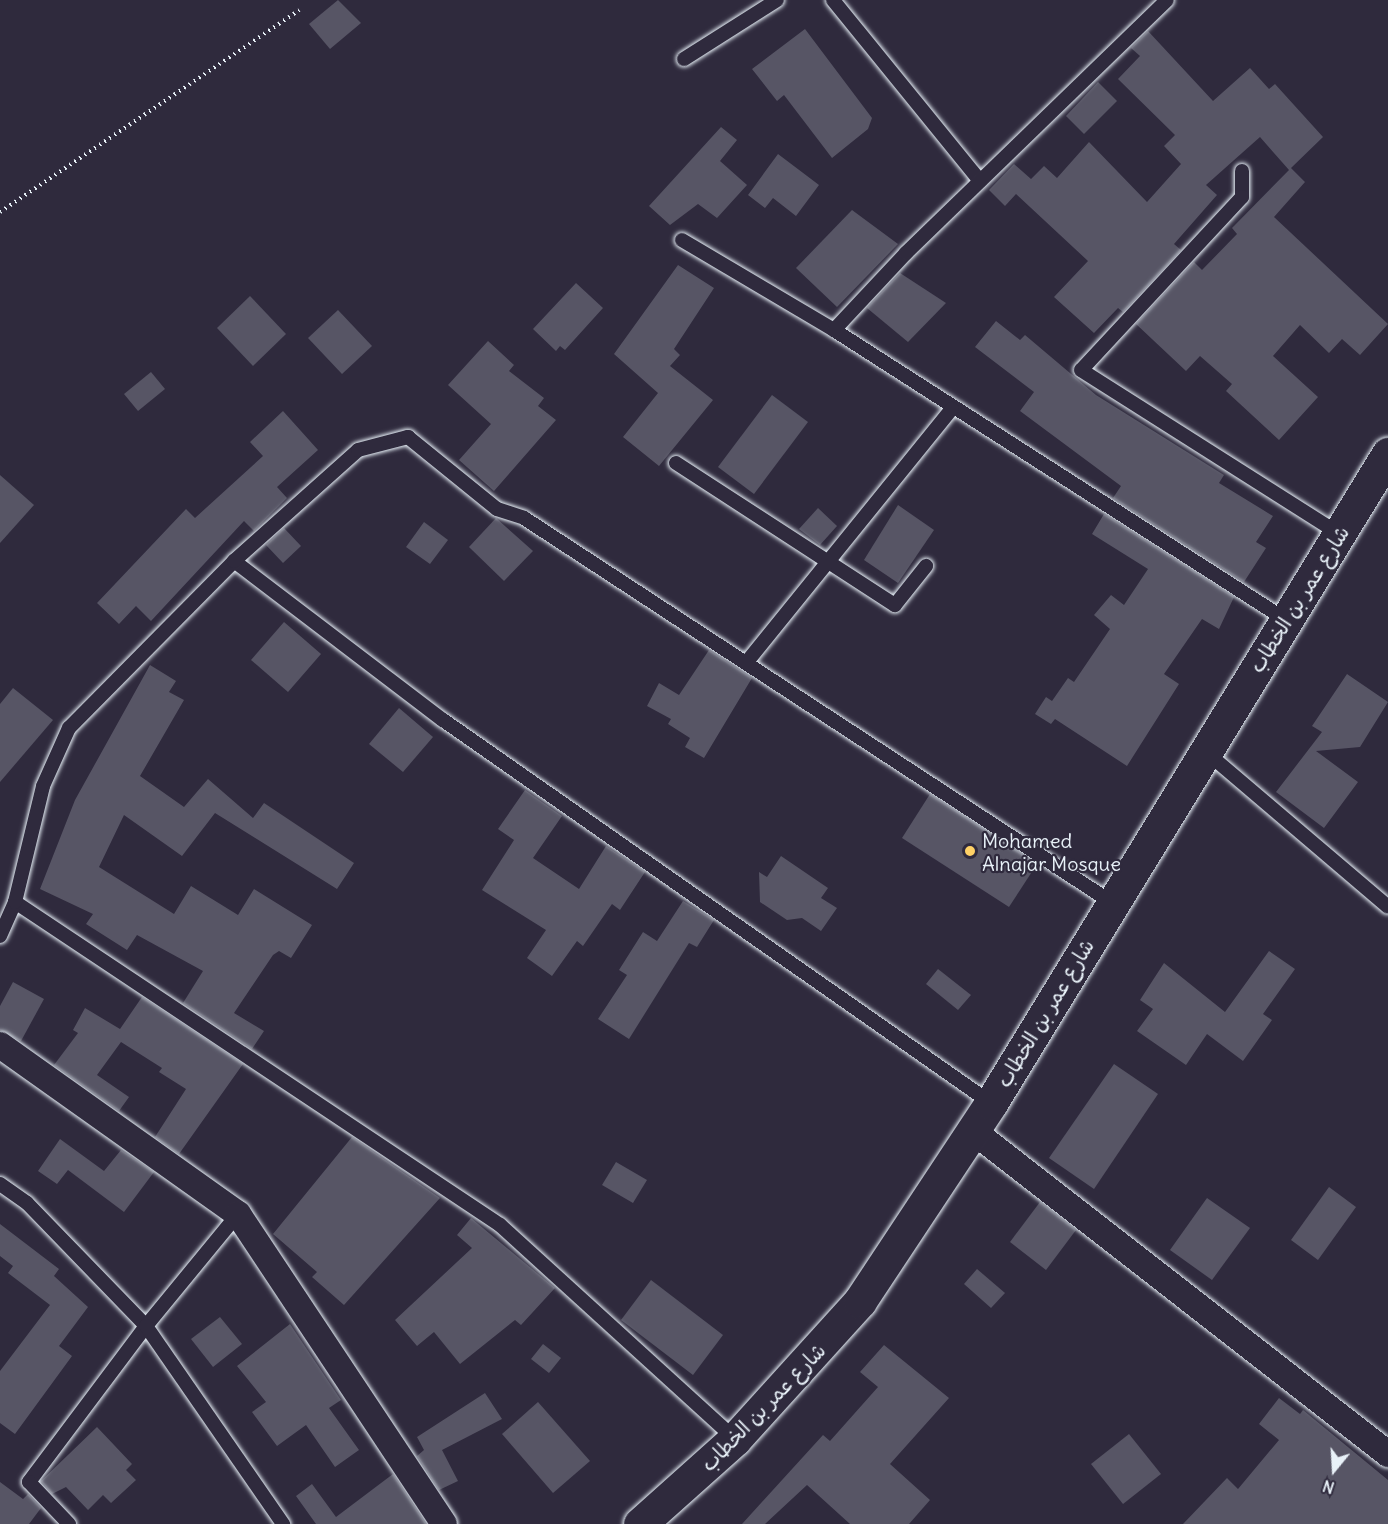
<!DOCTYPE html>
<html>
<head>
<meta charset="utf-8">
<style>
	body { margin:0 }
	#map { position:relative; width:1388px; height:1524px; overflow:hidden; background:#2f2a3d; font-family:Delius,"Playpen Sans Arabic",sans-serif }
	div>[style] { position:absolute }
	.building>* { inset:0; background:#575565 }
	.path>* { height:4px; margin-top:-2px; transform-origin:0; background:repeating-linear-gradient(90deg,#e8f1f8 0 1.5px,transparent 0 6px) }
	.roads { filter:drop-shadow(0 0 2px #e8f1f8) drop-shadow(0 0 2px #e8f1f8) }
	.service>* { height:14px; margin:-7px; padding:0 7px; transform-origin:7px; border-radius:7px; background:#2f2a3d }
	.minor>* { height:26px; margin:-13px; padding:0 13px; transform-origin:13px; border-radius:13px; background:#2f2a3d }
	.secondary>* { height:33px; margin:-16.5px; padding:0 16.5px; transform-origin:16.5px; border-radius:16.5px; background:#2f2a3d }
	.dots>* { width:16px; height:16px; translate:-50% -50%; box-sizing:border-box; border:3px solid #2f2a3d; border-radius:50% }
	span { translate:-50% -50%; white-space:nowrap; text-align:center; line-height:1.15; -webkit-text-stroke:4.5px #2f2a3d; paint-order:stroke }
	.street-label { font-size:20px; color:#e8f1f8 }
	.poi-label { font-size:20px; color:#e8f1f8 }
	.left { translate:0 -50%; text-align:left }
	.north { position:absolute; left:1304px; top:1440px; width:60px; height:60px; -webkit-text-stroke:4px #2f2a3d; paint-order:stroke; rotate:198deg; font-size:16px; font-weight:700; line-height:24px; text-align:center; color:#e8f1f8 }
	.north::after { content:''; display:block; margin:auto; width:21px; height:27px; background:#e8f1f8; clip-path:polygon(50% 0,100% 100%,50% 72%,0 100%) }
</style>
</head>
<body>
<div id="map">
	<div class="building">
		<div style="clip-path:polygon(338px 0,361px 23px,330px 49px,309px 24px)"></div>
		<div style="clip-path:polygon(805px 29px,872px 118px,868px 129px,832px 158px,784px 95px,777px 101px,752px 69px)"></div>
		<div style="clip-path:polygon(1148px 31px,1213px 101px,1250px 68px,1269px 89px,1275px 84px,1323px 137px,1291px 168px,1305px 182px,1274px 217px,1388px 324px,1360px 355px,1342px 339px,1329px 353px,1300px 325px,1273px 356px,1318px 397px,1279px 440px,1226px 391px,1232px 384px,1200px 356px,1186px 371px,1136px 324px,1194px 262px,1202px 270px,1237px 234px,1232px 228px,1289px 170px,1260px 137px,1206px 185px,1217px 195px,1174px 244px,1181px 250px,1123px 312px,1118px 308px,1094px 333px,1054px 297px,1088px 261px,1016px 194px,1005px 206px,989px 190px,1014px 164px,1031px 179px,1044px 166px,1057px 178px,1089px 142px,1147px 202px,1181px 164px,1164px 146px,1175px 135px,1118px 79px,1140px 56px,1131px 48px)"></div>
		<div style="clip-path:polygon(1098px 82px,1117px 101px,1084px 134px,1066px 116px)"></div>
		<div style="clip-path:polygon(721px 127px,737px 140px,720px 161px,747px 185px,717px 218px,698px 204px,670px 225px,649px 206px)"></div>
		<div style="clip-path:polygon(778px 154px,819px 185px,796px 216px,773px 198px,765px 208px,748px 195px)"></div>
		<div style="clip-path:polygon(852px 210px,898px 244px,837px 307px,796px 268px)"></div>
		<div style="clip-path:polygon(678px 265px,714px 288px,674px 349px,680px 355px,670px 366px,713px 400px,659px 466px,623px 437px,658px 393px,614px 354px)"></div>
		<div style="clip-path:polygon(900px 273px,946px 303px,908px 342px,867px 308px)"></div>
		<div style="clip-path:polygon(576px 283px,603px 308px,565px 350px,560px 346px,556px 351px,533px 329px)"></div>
		<div style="clip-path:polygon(250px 296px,286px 334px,253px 366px,217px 328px)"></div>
		<div style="clip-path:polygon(338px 310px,372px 346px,342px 374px,308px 338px)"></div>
		<div style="clip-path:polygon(996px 321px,1020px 340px,1025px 335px,1096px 395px,1224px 475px,1219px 483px,1273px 516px,1256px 542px,1266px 548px,1244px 582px,1113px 498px,1121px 486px,1020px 411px,1034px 392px,975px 347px)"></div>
		<div style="clip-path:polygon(488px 341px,514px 365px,509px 371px,544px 398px,538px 406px,556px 420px,494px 491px,459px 460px,491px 424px,448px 385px)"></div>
		<div style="clip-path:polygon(151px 372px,165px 389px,138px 411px,124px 394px)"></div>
		<div style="clip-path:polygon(772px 395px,808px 422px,754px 494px,718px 467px)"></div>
		<div style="clip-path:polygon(283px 411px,318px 450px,277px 487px,287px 498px,254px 531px,244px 521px,151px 621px,136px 606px,119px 624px,97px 603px,186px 509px,195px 518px,263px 456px,250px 442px)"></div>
		<div style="clip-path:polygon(0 475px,34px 505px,0 543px)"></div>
		<div style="clip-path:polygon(898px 505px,934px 530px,898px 583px,864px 560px)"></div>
		<div style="clip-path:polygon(818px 508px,837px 526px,820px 545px,799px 529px)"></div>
		<div style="clip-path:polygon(1104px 514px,1234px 597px,1219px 629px,1202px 619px,1164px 674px,1179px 684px,1127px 766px,1055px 719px,1051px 724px,1035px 714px,1046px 697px,1052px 701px,1068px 678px,1074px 682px,1110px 629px,1094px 615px,1111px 595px,1124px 605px,1148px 569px,1092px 534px)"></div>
		<div style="clip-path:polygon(496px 518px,533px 551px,504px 581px,469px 547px)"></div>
		<div style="clip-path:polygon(424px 522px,448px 540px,430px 564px,406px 547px)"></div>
		<div style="clip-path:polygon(284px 528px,301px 546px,283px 563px,266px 545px)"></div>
		<div style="clip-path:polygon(284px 622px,321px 654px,288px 692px,251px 660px)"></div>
		<div style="clip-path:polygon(709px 650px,752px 678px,704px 758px,685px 747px,690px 738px,668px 724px,671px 719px,647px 706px,659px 683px,679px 695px)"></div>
		<div style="clip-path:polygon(150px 665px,176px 681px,169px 692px,184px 700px,140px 776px,184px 807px,208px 779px,253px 818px,264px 803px,354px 863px,337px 889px,215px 813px,182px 856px,124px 815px,99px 867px,174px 914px,191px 886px,238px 915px,254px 889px,312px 925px,291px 958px,279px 951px,273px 955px,234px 1013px,264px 1031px,252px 1049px,183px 1003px,203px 971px,137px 935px,127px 950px,86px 924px,93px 914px,40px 889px,75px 800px)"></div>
		<div style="clip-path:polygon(1347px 674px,1388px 702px,1360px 747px,1316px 751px,1358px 782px,1324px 828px,1276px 792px,1322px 732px,1312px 726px)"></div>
		<div style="clip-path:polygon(13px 688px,53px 720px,0 782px,0 704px)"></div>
		<div style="clip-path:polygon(399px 708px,433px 737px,403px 772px,369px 744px)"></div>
		<div style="clip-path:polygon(525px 790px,562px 816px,533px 858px,579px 889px,606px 846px,645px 872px,620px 910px,612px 904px,583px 946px,577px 941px,552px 976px,527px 958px,546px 930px,482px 890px,514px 840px,498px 829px)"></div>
		<div style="clip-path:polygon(930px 794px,1037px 864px,1009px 907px,902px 838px)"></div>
		<div style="clip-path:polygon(781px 856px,828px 888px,821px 898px,837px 908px,821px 931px,802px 918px,787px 920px,760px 902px,759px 872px,767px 877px)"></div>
		<div style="clip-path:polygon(683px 901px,714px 920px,697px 947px,689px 943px,629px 1039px,598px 1019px,627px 975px,619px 970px,643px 932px,657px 941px)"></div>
		<div style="clip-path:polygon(1269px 951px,1295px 969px,1263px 1014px,1272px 1020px,1243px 1061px,1207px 1034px,1186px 1065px,1137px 1031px,1153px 1009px,1140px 1000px,1164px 963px,1225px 1012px)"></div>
		<div style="clip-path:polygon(938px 969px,971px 995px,958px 1010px,926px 984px)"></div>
		<div style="clip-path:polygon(13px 982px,44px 999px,21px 1041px,0 1030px,0 1006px)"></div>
		<div style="clip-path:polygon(142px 997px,243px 1064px,179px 1154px,155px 1137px,186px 1089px,159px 1072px,162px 1068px,121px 1042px,97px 1075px,129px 1097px,119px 1111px,54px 1065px,78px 1033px,73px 1030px,85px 1008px,120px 1029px)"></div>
		<div style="clip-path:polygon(1114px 1064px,1158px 1094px,1094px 1189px,1049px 1158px)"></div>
		<div style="clip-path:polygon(352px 1137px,440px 1198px,344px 1305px,312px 1277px,317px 1272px,273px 1234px)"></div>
		<div style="clip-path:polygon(60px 1139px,104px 1171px,121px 1150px,154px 1172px,124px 1212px,68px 1170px,57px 1184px,38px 1171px)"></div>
		<div style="clip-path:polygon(616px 1162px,647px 1180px,633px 1203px,602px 1185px)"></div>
		<div style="clip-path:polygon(1329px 1187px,1356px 1207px,1318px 1260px,1291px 1240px)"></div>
		<div style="clip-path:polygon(1207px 1198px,1250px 1228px,1212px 1280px,1170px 1250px)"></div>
		<div style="clip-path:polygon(1040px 1202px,1076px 1230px,1046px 1270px,1010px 1242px)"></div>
		<div style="clip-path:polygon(471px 1218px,555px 1288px,521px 1325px,515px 1320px,460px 1364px,434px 1332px,417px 1346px,395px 1320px,472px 1248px,457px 1235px)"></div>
		<div style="clip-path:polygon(0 1224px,59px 1269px,54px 1276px,88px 1307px,59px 1346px,72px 1356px,15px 1434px,0 1423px,0 1371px,50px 1305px,8px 1273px,13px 1266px,0 1256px)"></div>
		<div style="clip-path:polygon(977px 1269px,1005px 1293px,991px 1308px,964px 1284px)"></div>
		<div style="clip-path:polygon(651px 1280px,723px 1335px,693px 1375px,621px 1320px)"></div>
		<div style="clip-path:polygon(220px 1317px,242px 1344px,213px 1367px,191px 1339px)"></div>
		<div style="clip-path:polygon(290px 1324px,341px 1400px,329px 1408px,359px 1450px,335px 1467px,306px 1425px,277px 1446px,252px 1412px,266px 1402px,237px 1366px)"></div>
		<div style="clip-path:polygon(543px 1344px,561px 1358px,549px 1373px,531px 1359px)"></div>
		<div style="clip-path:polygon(884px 1345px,949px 1398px,890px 1464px,930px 1500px,909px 1524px,850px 1524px,807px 1485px,765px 1524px,742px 1524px,823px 1435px,830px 1441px,878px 1387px,860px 1372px)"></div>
		<div style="clip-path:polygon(485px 1393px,502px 1419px,442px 1450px,458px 1481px,439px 1490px,417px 1456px,424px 1450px,417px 1437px)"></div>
		<div style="clip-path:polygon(1279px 1398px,1300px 1414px,1303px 1410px,1388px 1480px,1388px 1524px,1183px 1524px,1227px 1478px,1238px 1489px,1279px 1440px,1259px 1424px)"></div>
		<div style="clip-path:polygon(538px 1402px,590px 1461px,553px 1493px,502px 1434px)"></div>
		<div style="clip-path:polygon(97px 1427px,132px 1464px,126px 1470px,136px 1480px,111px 1503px,103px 1495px,88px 1510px,66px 1487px,52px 1494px,41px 1481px)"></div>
		<div style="clip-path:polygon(1129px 1434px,1161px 1474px,1123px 1504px,1091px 1464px)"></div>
		<div style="clip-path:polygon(393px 1474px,426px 1524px,316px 1524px,296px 1496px,312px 1484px,336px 1517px)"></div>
		<div style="clip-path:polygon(0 1482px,23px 1499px,28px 1494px,41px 1508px,29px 1524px,0 1524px)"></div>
	</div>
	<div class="path">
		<div style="left:0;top:212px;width:361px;rotate:-34deg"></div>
	</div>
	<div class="roads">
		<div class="service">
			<div style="left:833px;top:0;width:233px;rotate:50.9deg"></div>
			<div style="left:684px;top:59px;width:110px;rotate:-32.4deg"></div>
			<div style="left:1242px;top:171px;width:26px;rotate:90deg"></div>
			<div style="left:1242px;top:197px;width:236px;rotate:132.9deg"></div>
			<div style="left:1081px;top:370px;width:306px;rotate:32.4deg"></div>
			<div style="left:682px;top:240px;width:177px;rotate:30.6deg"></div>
			<div style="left:834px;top:330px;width:537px;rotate:32.68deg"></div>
			<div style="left:834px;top:330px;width:105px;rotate:-46.9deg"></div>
			<div style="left:906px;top:253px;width:363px;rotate:-44.1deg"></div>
			<div style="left:676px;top:463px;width:261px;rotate:33deg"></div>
			<div style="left:895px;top:605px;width:50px;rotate:-51.5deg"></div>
			<div style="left:234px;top:561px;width:263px;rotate:37.3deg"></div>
			<div style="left:443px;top:720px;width:669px;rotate:34.95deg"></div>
			<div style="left:746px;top:663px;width:327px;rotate:-51deg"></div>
			<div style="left:1205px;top:751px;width:240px;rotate:40.4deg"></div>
			<div style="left:15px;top:902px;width:583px;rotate:33.66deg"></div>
			<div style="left:500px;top:1225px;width:318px;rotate:42.3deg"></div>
			<div style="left:0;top:936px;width:37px;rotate:-66deg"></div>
			<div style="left:15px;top:902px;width:119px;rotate:-76.4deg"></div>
			<div style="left:43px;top:786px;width:64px;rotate:-65.9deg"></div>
			<div style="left:69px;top:728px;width:235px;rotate:-45.3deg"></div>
			<div style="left:234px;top:561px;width:166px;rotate:-41.8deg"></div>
			<div style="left:358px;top:450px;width:52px;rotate:-14.6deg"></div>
			<div style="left:408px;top:437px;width:114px;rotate:39deg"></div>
			<div style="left:497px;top:509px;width:28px;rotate:18deg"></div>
			<div style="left:524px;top:518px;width:701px;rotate:33.19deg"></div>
			<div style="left:0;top:1184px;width:33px;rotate:35deg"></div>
			<div style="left:27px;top:1203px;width:171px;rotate:45.9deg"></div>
			<div style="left:146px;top:1326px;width:195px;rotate:126.9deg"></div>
			<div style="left:29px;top:1482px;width:58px;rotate:46.4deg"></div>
			<div style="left:238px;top:1214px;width:145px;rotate:129.4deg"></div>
			<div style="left:146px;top:1326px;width:241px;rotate:55.3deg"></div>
		</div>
		<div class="minor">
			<div style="left:0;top:1045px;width:292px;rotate:35.4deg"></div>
			<div style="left:238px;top:1214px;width:372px;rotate:56.4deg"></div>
			<div style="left:973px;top:1131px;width:526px;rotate:37.89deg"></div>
		</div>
		<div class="secondary">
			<div style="left:640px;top:1524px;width:127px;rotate:-41.8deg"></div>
			<div style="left:735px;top:1439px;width:186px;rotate:-47.8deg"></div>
			<div style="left:860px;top:1301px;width:237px;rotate:-56.5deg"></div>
			<div style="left:991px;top:1103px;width:761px;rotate:-58.55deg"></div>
		</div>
	</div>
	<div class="dots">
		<div style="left:970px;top:851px;background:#ffd166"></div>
	</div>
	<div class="street-label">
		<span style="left:1299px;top:599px;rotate:-58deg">شارع عمر بن الخطاب</span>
		<span style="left:1045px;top:1013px;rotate:-59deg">شارع عمر بن الخطاب</span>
		<span style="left:763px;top:1407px;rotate:-46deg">شارع عمر بن الخطاب</span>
	</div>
	<div class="poi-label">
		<span class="left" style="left:982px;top:852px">Mohamed<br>Alnajar Mosque</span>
	</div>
	<div class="north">N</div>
</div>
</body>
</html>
